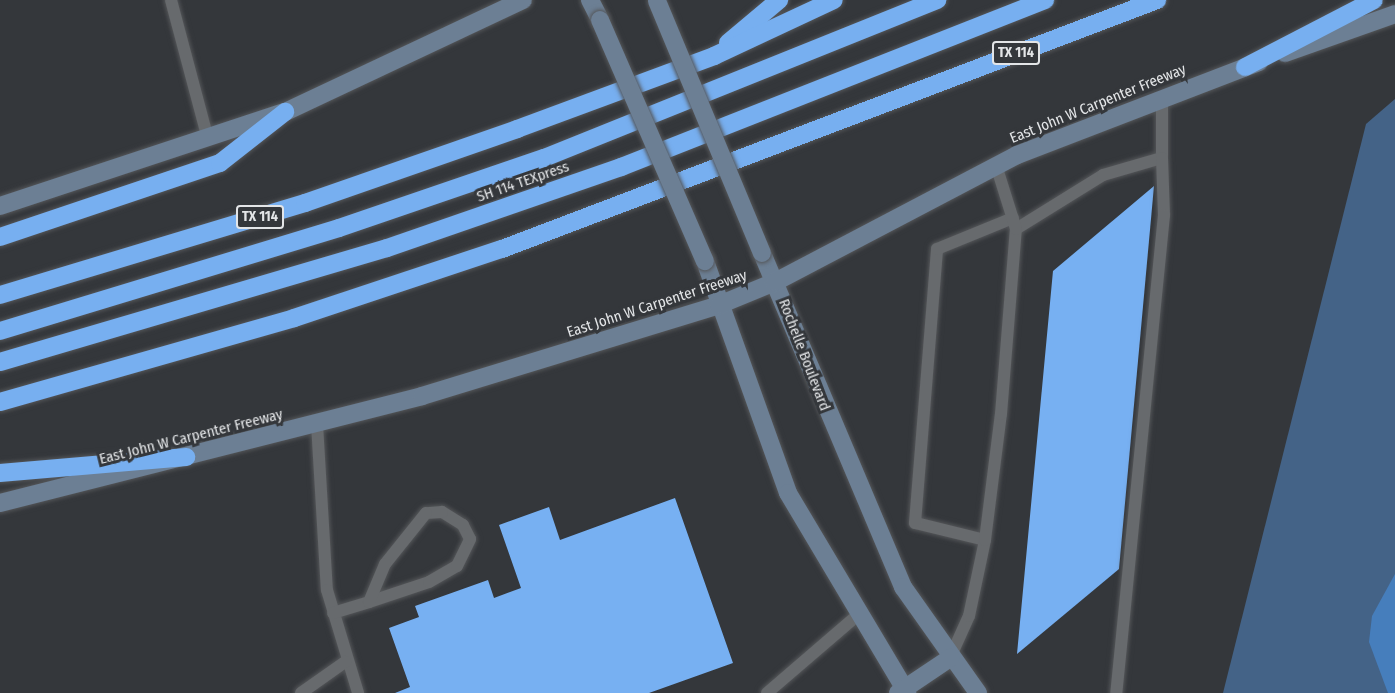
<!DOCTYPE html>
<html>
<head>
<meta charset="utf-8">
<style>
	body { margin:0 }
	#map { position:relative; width:1395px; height:693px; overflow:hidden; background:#34373b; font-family:"Fira Sans Condensed",sans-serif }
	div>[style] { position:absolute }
	.green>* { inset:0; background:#446387 }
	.water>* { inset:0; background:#467ebc }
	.building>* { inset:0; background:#77b0f2 }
	.roads { filter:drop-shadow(0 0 2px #545659) drop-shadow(0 0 2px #545659) }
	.lane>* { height:12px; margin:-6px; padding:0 6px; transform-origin:6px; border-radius:6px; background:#676a6d }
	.secondary>* { height:18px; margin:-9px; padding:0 9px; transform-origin:9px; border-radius:9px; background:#6c7f94 }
	.highway>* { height:18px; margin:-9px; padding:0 9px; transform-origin:9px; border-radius:9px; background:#77aff0 }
	.bridges { filter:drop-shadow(0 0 2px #545659) drop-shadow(0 0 2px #545659) }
	.secondary-bridge>* { height:18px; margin:-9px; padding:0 9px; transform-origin:9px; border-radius:9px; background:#6c7f94 }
	span { translate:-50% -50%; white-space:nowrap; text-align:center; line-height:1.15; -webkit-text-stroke:6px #34373b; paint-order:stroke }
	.shield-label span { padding:2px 4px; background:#34373b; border:2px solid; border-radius:4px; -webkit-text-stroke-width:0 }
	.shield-label { font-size:14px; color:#e3e5e7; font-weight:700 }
	.street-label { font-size:15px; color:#e3e5e7 }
</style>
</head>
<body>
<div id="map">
	<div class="green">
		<div style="clip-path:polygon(1395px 99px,1395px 693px,1223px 693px,1366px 124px)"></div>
	</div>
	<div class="water">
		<div style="clip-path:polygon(1395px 574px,1395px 693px,1388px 693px,1369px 642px,1372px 616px)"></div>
	</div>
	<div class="building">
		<div style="clip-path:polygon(1154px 186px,1119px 569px,1017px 654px,1053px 271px)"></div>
		<div style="clip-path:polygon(675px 498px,733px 663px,649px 693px,395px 693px,410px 687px,389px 628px,419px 617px,415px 606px,488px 580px,494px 598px,521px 588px,499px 525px,549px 507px,560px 540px)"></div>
	</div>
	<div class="roads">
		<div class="lane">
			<div style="left:171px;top:0;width:144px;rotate:75.1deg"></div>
			<div style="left:1162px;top:158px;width:61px;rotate:-90deg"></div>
			<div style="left:1016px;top:229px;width:102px;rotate:-31.8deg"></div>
			<div style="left:1103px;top:175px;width:61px;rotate:-16.1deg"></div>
			<div style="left:1162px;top:158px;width:57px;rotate:88deg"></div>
			<div style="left:1164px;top:215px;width:480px;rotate:95.7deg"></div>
			<div style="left:317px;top:424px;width:166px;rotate:86.6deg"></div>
			<div style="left:327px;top:590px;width:108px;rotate:73.2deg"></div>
			<div style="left:985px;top:540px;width:72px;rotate:-166.3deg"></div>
			<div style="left:915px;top:523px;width:275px;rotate:-85.4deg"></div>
			<div style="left:937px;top:249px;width:82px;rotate:-22.2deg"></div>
			<div style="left:333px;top:613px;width:38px;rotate:-17deg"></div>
			<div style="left:369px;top:602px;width:63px;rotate:-18.4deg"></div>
			<div style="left:429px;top:582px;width:32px;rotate:-30deg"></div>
			<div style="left:457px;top:566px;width:30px;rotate:-64deg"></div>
			<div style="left:470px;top:539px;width:16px;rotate:-117deg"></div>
			<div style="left:463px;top:525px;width:25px;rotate:-148deg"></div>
			<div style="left:442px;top:512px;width:16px;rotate:176deg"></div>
			<div style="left:426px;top:513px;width:65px;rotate:128.8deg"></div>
			<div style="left:385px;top:564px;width:41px;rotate:112.8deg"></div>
			<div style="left:950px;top:658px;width:46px;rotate:-65.7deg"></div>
			<div style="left:969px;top:616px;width:78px;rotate:-78.1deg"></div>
			<div style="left:985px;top:540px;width:127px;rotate:-82.8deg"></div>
			<div style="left:1001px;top:414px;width:186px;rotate:-85.4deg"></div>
			<div style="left:1016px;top:229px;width:67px;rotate:-107.4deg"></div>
			<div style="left:301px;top:693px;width:54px;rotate:-35.2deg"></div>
			<div style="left:767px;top:693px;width:121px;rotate:-40.7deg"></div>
		</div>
		<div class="secondary">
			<div style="left:590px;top:0;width:22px;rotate:63deg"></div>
			<div style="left:1285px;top:53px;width:117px;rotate:-19.5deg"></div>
			<div style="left:0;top:206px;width:300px;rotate:-18.3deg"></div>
			<div style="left:285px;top:112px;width:263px;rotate:-25.2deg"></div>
			<div style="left:762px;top:253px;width:363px;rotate:67.1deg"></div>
			<div style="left:903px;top:587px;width:130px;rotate:54.7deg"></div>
			<div style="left:705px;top:261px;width:246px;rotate:70.3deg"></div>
			<div style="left:788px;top:493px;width:233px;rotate:59.2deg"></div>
			<div style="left:0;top:503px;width:435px;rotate:-14.2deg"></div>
			<div style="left:422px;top:396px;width:311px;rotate:-17deg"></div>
			<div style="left:719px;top:305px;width:61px;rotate:-22.3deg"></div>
			<div style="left:775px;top:282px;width:273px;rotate:-27.7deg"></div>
			<div style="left:1017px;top:155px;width:259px;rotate:-21deg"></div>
			<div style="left:898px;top:693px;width:63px;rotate:-33.9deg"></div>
		</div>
		<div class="highway">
			<div style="left:728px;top:43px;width:67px;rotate:-40.1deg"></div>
			<div style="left:1245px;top:67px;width:145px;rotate:-27.4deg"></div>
			<div style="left:0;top:237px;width:232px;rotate:-18.6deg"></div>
			<div style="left:220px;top:163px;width:83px;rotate:-38.1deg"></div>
			<div style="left:0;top:295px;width:319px;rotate:-16.8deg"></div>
			<div style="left:305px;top:203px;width:225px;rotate:-19.2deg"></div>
			<div style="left:517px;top:129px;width:210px;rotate:-20.3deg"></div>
			<div style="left:714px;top:56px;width:132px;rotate:-25deg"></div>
			<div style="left:0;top:331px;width:354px;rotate:-16.9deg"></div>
			<div style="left:339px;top:228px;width:217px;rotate:-18.9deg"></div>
			<div style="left:544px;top:158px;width:424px;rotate:-21.9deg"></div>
			<div style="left:0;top:362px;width:403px;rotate:-16.4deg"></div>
			<div style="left:387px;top:248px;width:248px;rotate:-19.1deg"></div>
			<div style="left:621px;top:167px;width:456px;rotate:-21.5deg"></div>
			<div style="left:0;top:402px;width:306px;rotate:-15.9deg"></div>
			<div style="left:294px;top:318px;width:219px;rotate:-18.4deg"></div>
			<div style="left:502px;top:249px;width:701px;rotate:-20.81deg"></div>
			<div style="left:0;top:473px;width:187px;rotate:-4.9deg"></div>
		</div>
	</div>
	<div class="bridges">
		<div class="secondary-bridge">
			<div style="left:657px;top:1px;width:273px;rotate:67.4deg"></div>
			<div style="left:600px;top:20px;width:263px;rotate:66.5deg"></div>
		</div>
	</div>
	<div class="shield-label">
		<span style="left:1016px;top:53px">TX 114</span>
		<span style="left:260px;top:217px">TX 114</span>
	</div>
	<div class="street-label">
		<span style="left:1098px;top:104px;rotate:-22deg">East John W Carpenter Freeway</span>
		<span style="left:523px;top:182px;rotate:-19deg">SH 114 TEXpress</span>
		<span style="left:657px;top:304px;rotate:-18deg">East John W Carpenter Freeway</span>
		<span style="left:804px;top:355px;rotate:69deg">Rochelle Boulevard</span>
		<span style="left:191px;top:437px;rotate:-14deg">East John W Carpenter Freeway</span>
	</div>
</div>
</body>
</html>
